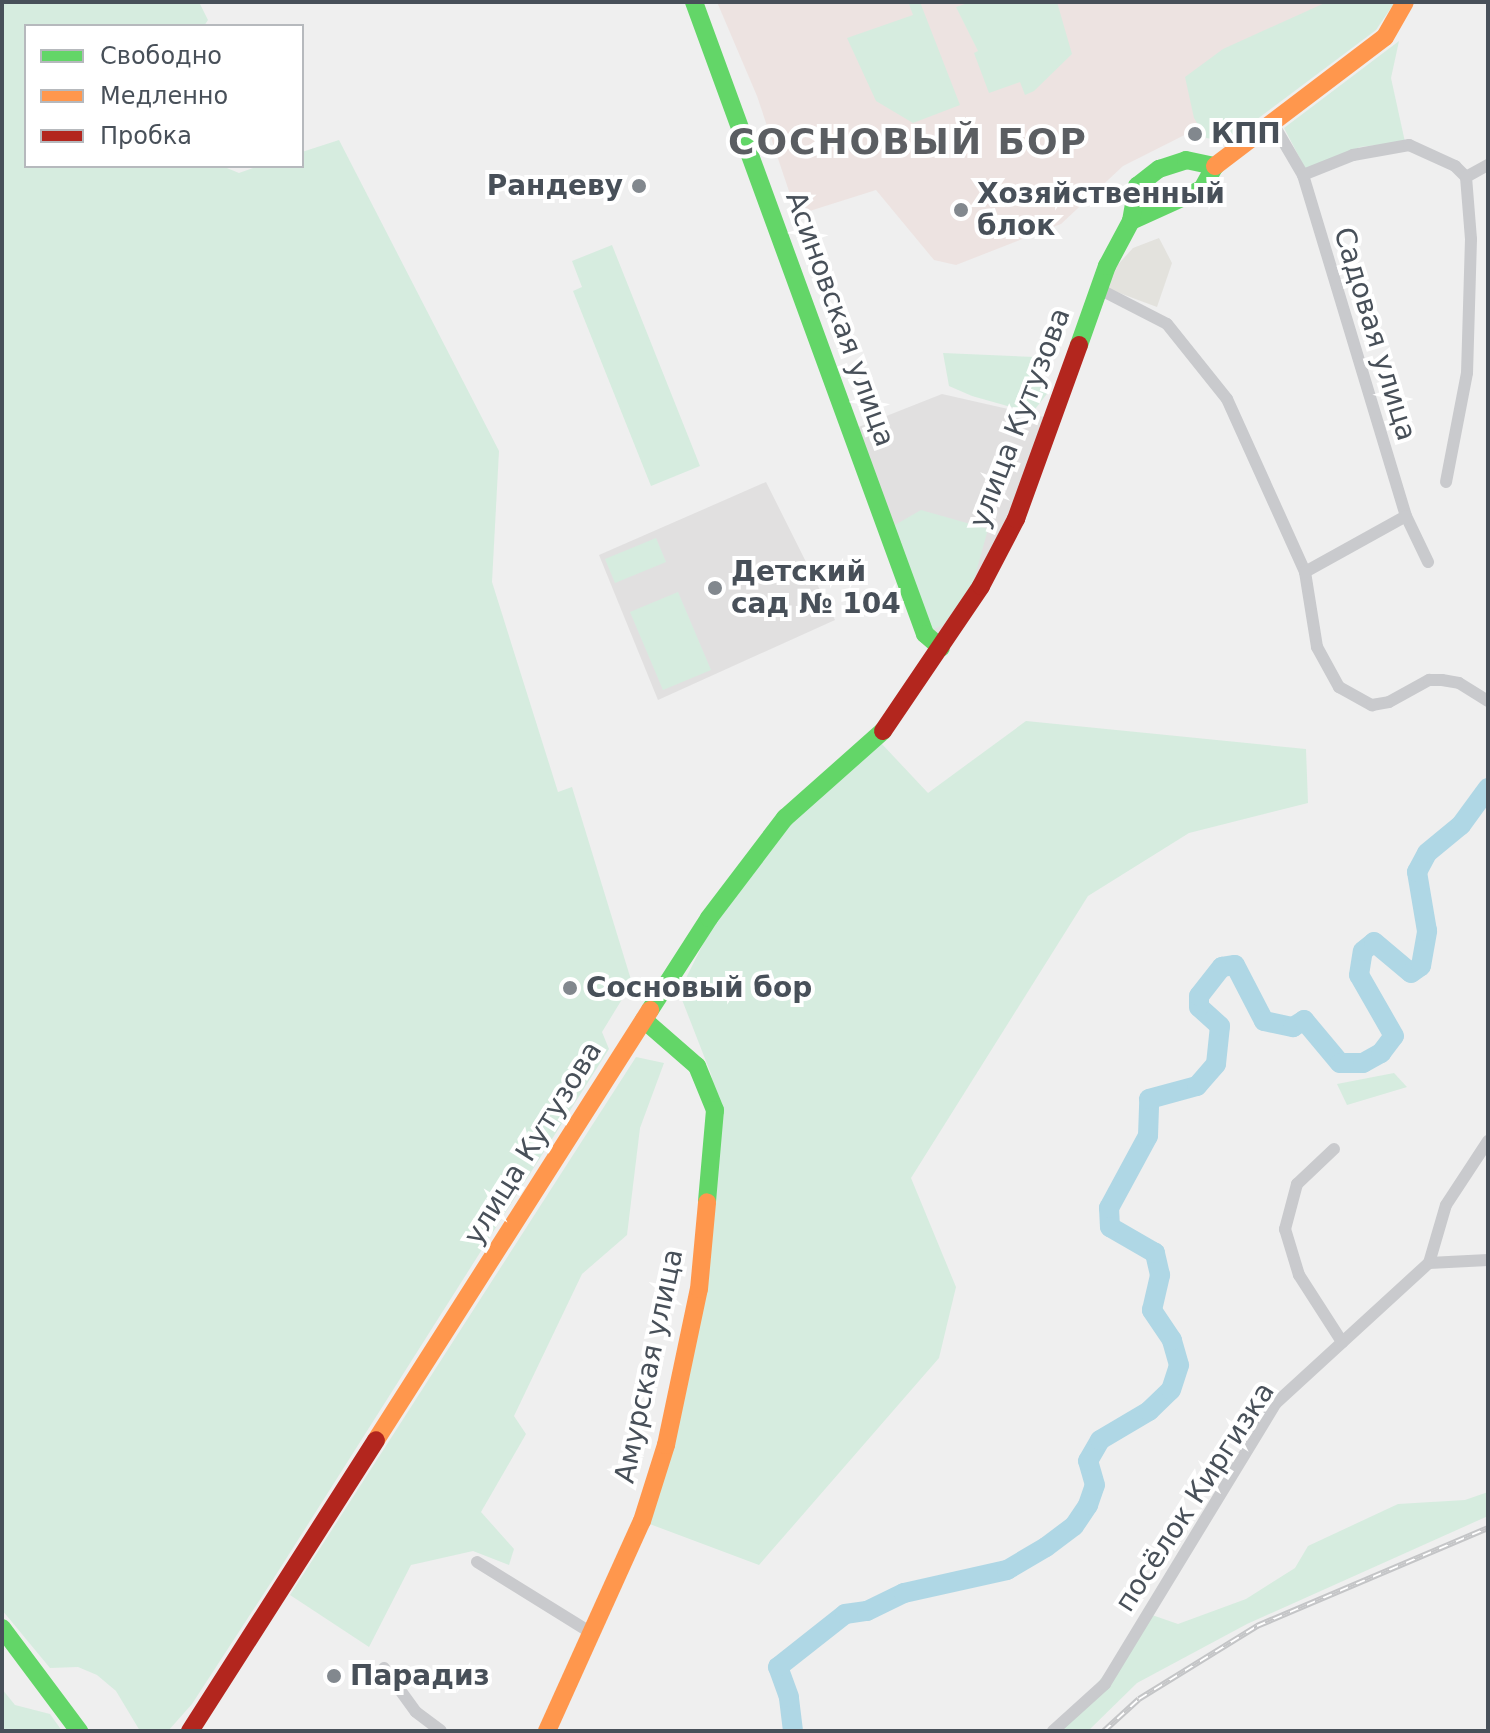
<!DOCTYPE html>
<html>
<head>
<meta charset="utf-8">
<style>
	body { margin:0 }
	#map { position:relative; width:1490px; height:1733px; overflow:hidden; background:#efefef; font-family:"DejaVu Sans",sans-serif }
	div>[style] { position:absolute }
	.commercial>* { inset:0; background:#e3e2dd }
	.education>* { inset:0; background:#e1e0e0 }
	.medical>* { inset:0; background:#ede3e1 }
	.green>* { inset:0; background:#d6ecdf }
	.river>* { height:20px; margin:-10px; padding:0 10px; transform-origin:10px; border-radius:10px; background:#afd7e5 }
	.street>* { height:12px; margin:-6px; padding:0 6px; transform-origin:6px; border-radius:6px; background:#c9cacd }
	.fast>* { height:18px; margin:-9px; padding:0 9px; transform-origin:9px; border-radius:9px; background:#63d668 }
	.slow>* { height:18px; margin:-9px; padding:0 9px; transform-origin:9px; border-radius:9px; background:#ff974d }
	.jam>* { height:18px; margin:-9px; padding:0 9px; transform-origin:9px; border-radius:9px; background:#b3261e }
	.rail>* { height:6px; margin-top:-3px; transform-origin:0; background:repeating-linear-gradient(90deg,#fff 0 9px,#c4c5c7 0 18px); box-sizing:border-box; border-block:2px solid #c4c5c7 }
	.dots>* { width:22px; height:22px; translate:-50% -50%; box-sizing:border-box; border:4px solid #fff; border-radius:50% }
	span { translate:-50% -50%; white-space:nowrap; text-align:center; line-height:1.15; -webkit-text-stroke:8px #fff; paint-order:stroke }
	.poi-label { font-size:28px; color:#485059; font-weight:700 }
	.left { translate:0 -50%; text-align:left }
	.right { translate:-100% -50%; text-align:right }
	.street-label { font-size:28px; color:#485059 }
	.district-label { font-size:36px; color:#5b5e62; font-weight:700; letter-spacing:2px }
	.frame { position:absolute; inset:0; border:4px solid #485059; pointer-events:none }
	.legend { position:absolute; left:24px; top:24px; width:280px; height:144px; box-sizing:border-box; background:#fff; border:2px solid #b6b9bd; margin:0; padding:10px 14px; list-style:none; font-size:24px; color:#485059 }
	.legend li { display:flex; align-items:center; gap:16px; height:40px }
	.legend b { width:40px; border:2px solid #b6b9bd }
</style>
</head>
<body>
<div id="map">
	<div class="commercial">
		<div style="clip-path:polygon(1159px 238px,1172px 263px,1157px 307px,1106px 288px,1112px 271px,1133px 248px)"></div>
	</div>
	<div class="education">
		<div style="clip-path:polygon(942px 394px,1044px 417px,1011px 516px,941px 636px,928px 630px,856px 428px)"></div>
		<div style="clip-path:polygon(766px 482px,835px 620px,658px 700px,599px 555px)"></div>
	</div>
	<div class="medical">
		<div style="clip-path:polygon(717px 2px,1393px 2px,1264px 95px,1123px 166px,1061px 224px,956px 265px,934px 260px,876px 190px,797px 215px,757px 96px)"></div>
	</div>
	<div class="green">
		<div style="clip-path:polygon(2px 2px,199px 2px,208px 20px,204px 26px,26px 26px,26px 166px,222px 166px,239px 173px,259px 166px,302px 166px,302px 152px,339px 140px,499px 451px,492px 582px,558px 792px,572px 787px,632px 983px,602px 1032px,609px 1049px,272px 1581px,192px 1704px,168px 1731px,140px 1731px,116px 1691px,97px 1675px,78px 1667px,50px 1668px,2px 1610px)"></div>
		<div style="clip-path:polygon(920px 2px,960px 105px,913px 123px,876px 101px,847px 38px,913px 15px,909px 4px)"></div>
		<div style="clip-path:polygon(971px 2px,1057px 2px,1072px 54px,1034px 91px,1025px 95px,1020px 82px,989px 93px,974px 53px,978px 51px,956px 7px)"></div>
		<div style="clip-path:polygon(1327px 2px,1395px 2px,1376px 30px,1228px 141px,1206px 138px,1194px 118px,1185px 77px,1223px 49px)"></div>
		<div style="clip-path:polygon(1399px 41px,1391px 78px,1405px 142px,1360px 147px,1306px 170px,1284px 128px)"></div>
		<div style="clip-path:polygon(612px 245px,700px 466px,651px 486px,573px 291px,582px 287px,572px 261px)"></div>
		<div style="clip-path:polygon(943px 353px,1035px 357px,1050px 390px,1032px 413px,972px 396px,949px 386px)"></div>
		<div style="clip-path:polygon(921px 510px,988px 529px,973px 583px,943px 625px,932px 630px,895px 525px)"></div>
		<div style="clip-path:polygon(656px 538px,666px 562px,615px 583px,605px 559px)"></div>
		<div style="clip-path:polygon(678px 592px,711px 670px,663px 690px,630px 612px)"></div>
		<div style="clip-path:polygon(1026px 721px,1306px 749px,1308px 803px,1189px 833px,1088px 896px,911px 1178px,956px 1287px,939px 1358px,759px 1565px,647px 1523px,722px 1127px,711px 1074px,679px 992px,714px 922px,789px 823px,881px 743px,928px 793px)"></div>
		<div style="clip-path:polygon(636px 1057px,664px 1063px,640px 1128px,627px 1235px,582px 1274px,514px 1416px,526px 1434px,481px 1512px,514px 1549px,509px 1565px,473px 1551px,411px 1565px,369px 1647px,290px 1595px)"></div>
		<div style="clip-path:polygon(1394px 1073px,1407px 1087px,1347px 1105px,1337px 1084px)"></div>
		<div style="clip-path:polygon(1488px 1492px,1488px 1516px,1247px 1624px,1137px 1683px,1088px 1731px,1059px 1731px,1152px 1615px,1178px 1624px,1246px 1599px,1295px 1568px,1308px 1546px,1398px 1504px,1465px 1500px)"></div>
		<div style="clip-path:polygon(2px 1689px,15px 1705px,50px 1714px,62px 1731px,2px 1731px)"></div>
	</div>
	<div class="river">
		<div style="left:793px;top:1731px;width:34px;rotate:-97deg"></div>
		<div style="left:789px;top:1697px;width:32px;rotate:-110deg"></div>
		<div style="left:778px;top:1667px;width:85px;rotate:-38.3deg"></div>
		<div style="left:845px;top:1614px;width:22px;rotate:-8deg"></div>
		<div style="left:867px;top:1611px;width:41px;rotate:-25.9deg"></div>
		<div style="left:904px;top:1593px;width:106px;rotate:-12.6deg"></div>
		<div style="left:1007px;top:1570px;width:45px;rotate:-30.5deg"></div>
		<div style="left:1046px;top:1547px;width:35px;rotate:-37deg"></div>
		<div style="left:1074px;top:1526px;width:25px;rotate:-56deg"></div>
		<div style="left:1088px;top:1505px;width:21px;rotate:-71deg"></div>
		<div style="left:1095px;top:1485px;width:25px;rotate:-106deg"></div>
		<div style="left:1088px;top:1461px;width:24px;rotate:-60deg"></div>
		<div style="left:1100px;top:1440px;width:57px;rotate:-30.6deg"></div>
		<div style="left:1149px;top:1411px;width:30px;rotate:-44deg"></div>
		<div style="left:1171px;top:1390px;width:26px;rotate:-72deg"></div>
		<div style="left:1179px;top:1365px;width:26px;rotate:-106deg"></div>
		<div style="left:1172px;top:1340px;width:36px;rotate:-124deg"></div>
		<div style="left:1152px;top:1310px;width:36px;rotate:-77deg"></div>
		<div style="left:1160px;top:1275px;width:23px;rotate:-103deg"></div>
		<div style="left:1155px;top:1253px;width:52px;rotate:-150deg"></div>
		<div style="left:1110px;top:1227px;width:19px;rotate:-93deg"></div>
		<div style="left:1109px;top:1208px;width:82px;rotate:-61.6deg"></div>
		<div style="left:1148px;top:1136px;width:37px;rotate:-88deg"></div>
		<div style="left:1149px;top:1099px;width:50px;rotate:-15.2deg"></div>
		<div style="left:1197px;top:1086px;width:29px;rotate:-49deg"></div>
		<div style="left:1216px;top:1064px;width:38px;rotate:-84deg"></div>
		<div style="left:1220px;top:1026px;width:28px;rotate:-138deg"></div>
		<div style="left:1199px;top:1007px;width:11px;rotate:-90deg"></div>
		<div style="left:1199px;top:996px;width:37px;rotate:-52deg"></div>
		<div style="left:1222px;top:967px;width:13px;rotate:-9deg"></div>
		<div style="left:1235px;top:965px;width:63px;rotate:62.6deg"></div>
		<div style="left:1264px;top:1021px;width:30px;rotate:12deg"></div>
		<div style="left:1293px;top:1027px;width:13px;rotate:-32deg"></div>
		<div style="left:1304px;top:1020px;width:56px;rotate:50.1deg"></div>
		<div style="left:1340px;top:1063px;width:23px"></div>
		<div style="left:1363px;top:1063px;width:21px;rotate:-29deg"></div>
		<div style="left:1381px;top:1053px;width:21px;rotate:-53deg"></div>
		<div style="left:1394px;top:1036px;width:70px;rotate:-119.8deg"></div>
		<div style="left:1359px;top:975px;width:24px;rotate:-81deg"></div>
		<div style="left:1363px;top:951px;width:14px;rotate:-39deg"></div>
		<div style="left:1374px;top:942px;width:48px;rotate:40deg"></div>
		<div style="left:1411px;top:973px;width:12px;rotate:-35deg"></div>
		<div style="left:1421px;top:966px;width:36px;rotate:-80deg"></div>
		<div style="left:1427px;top:931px;width:60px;rotate:-99.6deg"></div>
		<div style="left:1417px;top:872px;width:21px;rotate:-62deg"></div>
		<div style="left:1427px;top:853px;width:44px;rotate:-39.5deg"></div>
		<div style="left:1461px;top:825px;width:46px;rotate:-53.9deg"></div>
	</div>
	<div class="street">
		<div style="left:1272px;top:122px;width:61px;rotate:59.7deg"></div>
		<div style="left:1303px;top:175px;width:356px;rotate:73.2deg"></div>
		<div style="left:1406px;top:516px;width:51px;rotate:64.4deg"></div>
		<div style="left:1303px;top:175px;width:54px;rotate:-21.8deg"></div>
		<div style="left:1353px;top:155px;width:57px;rotate:-10.1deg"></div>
		<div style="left:1409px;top:145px;width:51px;rotate:24.5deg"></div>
		<div style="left:1455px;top:166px;width:16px;rotate:45deg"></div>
		<div style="left:1466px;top:177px;width:62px;rotate:85.4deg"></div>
		<div style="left:1471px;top:239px;width:134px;rotate:91.7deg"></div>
		<div style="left:1467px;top:373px;width:111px;rotate:100.9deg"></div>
		<div style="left:1466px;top:177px;width:25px;rotate:-29deg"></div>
		<div style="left:1099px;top:289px;width:76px;rotate:27.2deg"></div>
		<div style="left:1167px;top:324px;width:96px;rotate:51.3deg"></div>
		<div style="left:1227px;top:399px;width:190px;rotate:65.7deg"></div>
		<div style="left:1305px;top:572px;width:76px;rotate:80.9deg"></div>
		<div style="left:1317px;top:647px;width:46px;rotate:61.2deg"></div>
		<div style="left:1339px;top:687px;width:38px;rotate:29deg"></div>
		<div style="left:1372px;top:705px;width:17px;rotate:-10deg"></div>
		<div style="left:1389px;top:702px;width:46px;rotate:-28.8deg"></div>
		<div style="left:1429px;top:680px;width:13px"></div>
		<div style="left:1442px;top:680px;width:17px;rotate:10deg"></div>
		<div style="left:1459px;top:683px;width:34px;rotate:32deg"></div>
		<div style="left:1305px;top:572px;width:115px;rotate:-29deg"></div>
		<div style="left:1334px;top:1149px;width:51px;rotate:136.6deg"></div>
		<div style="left:1297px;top:1184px;width:47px;rotate:104.9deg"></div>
		<div style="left:1285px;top:1229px;width:48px;rotate:73.1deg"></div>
		<div style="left:1299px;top:1275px;width:80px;rotate:57.3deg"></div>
		<div style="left:1429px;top:1263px;width:59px;rotate:-2.9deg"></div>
		<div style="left:477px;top:1562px;width:133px;rotate:31.8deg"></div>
		<div style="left:384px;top:1668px;width:54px;rotate:54deg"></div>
		<div style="left:416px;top:1712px;width:31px;rotate:37deg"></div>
		<div style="left:1053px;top:1731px;width:70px;rotate:-42.1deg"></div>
		<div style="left:1105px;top:1684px;width:329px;rotate:-58.7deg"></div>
		<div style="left:1276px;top:1403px;width:207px;rotate:-42.5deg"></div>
		<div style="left:1429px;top:1263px;width:60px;rotate:-73.7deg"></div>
		<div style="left:1446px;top:1205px;width:77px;rotate:-56.7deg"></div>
	</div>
	<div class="fast">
		<div style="left:694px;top:2px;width:673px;rotate:69.92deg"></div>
		<div style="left:925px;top:634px;width:21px;rotate:41deg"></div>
		<div style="left:1131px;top:221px;width:78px;rotate:-24.3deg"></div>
		<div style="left:1202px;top:189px;width:26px;rotate:-61deg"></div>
		<div style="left:1079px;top:345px;width:84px;rotate:-70.5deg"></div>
		<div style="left:1107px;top:266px;width:51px;rotate:-61.9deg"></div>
		<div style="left:1131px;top:221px;width:36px;rotate:-80deg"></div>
		<div style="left:1137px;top:186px;width:28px;rotate:-38deg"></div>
		<div style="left:1159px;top:169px;width:28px;rotate:-18deg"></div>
		<div style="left:1186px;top:160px;width:30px;rotate:12deg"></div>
		<div style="left:650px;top:1010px;width:109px;rotate:-57.3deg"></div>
		<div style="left:709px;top:918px;width:126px;rotate:-52.8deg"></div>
		<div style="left:785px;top:818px;width:131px;rotate:-41.6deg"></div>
		<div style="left:644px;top:1020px;width:70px;rotate:41deg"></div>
		<div style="left:697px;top:1066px;width:48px;rotate:67.8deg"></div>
		<div style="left:715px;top:1110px;width:92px;rotate:95deg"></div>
		<div style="left:2px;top:1628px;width:129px;rotate:53.2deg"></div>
	</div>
	<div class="slow">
		<div style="left:1215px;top:166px;width:213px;rotate:-37.2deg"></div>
		<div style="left:1385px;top:37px;width:40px;rotate:-60.3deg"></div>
		<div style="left:376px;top:1440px;width:510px;rotate:-57.49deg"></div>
		<div style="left:547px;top:1731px;width:230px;rotate:-65.7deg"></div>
		<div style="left:642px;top:1521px;width:80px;rotate:-72.5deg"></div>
		<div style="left:666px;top:1445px;width:159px;rotate:-78.1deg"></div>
		<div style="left:699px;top:1289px;width:87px;rotate:-84.7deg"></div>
	</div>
	<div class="jam">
		<div style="left:883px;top:731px;width:175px;rotate:-55.9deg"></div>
		<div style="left:981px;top:586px;width:76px;rotate:-62.4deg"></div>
		<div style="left:1016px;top:519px;width:185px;rotate:-70.1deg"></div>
		<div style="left:190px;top:1731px;width:345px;rotate:-57.4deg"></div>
	</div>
	<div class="rail">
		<div style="left:1104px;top:1731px;width:47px;rotate:-42.4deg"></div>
		<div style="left:1139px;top:1699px;width:139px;rotate:-31.7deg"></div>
		<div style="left:1257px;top:1626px;width:251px;rotate:-23deg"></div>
	</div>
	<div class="dots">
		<div style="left:1195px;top:134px;background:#82888e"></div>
		<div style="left:639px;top:186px;background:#82888e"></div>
		<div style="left:961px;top:210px;background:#82888e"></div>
		<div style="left:715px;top:588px;background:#82888e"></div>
		<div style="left:570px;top:988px;background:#82888e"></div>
		<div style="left:334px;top:1676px;background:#82888e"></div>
	</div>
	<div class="poi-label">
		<span class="left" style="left:1211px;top:134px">КПП</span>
		<span class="right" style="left:623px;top:186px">Рандеву</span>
		<span class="left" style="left:977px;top:210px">Хозяйственный<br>блок</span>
		<span class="left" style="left:731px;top:588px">Детский<br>сад № 104</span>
		<span class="left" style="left:586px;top:988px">Сосновый бор</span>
		<span class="left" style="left:350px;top:1676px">Парадиз</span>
	</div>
	<div class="street-label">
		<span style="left:840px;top:319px;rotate:70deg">Асиновская улица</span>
		<span style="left:1375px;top:334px;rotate:73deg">Садовая улица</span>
		<span style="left:1020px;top:418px;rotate:-69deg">улица Кутузова</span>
		<span style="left:533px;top:1143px;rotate:-58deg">улица Кутузова</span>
		<span style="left:649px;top:1366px;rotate:-78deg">Амурская улица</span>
		<span style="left:1195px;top:1497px;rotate:-57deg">посёлок Киргизка</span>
	</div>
	<div class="district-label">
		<span style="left:908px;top:142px">СОСНОВЫЙ БОР</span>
	</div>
	<div class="frame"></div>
	<ul class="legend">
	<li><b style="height:10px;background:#63d668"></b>Свободно</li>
	<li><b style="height:10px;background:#ff974d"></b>Медленно</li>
	<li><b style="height:10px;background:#b3261e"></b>Пробка</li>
	</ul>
</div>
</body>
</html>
